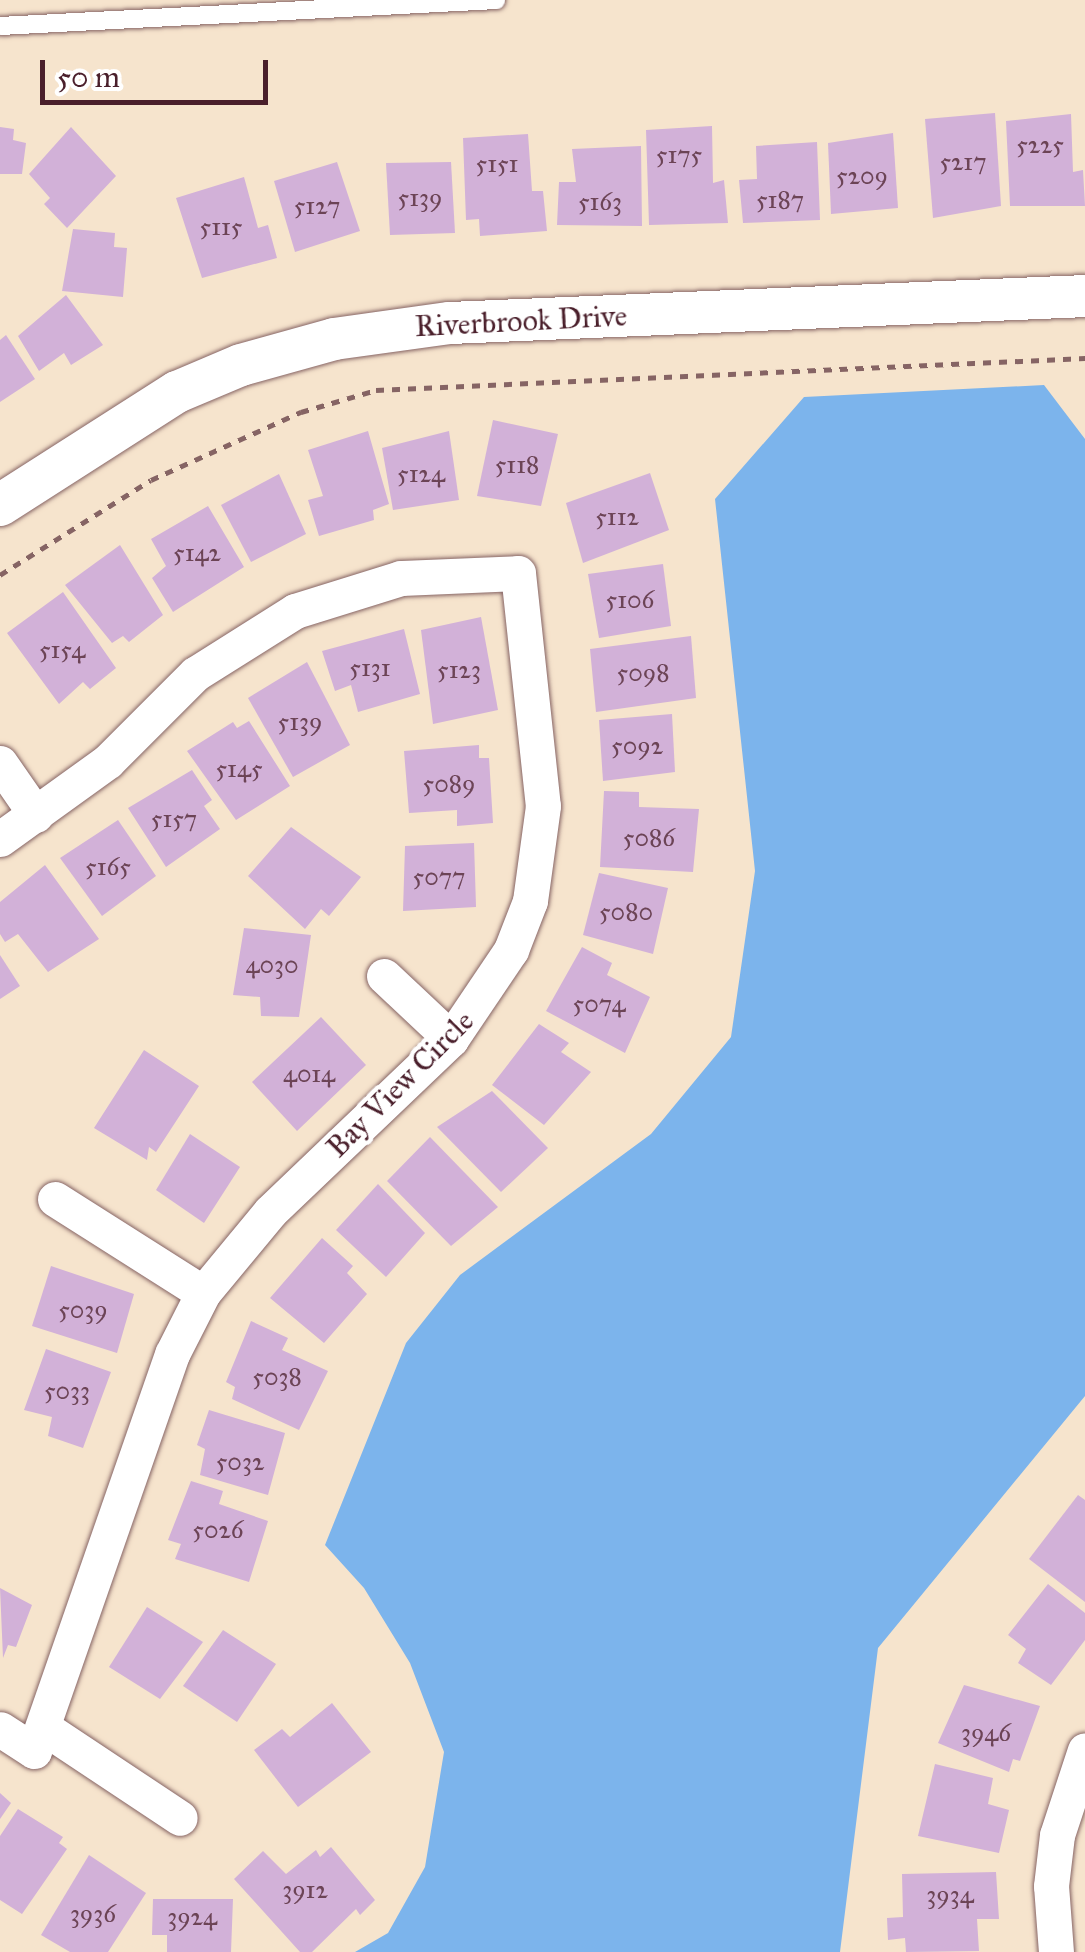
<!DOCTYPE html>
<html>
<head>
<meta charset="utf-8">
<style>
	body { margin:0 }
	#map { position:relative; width:1085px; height:1952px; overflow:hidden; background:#f6e4cd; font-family:"IM FELL Great Primer",serif }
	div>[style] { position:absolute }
	.water>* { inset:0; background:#7cb4ec }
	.building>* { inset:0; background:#d2b1d8 }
	.path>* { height:5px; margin-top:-2.5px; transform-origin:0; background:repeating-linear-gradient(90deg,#866464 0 8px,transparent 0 16px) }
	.roads { filter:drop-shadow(0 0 2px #866464) drop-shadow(0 0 2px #866464) }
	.service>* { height:18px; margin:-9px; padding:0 9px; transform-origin:9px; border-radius:9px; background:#fff }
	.minor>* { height:35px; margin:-17.5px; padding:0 17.5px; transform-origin:17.5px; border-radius:17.5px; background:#fff }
	.tertiary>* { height:42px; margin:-21px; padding:0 21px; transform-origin:21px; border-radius:21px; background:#fff }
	span { translate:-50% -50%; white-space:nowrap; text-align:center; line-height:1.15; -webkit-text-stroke:9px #fff; paint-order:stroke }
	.number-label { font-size:25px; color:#6c4456 }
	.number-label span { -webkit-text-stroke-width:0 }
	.street-label { font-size:30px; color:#4a1f2b }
	.scale { position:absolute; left:40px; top:60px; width:228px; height:45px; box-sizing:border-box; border:5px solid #4a1f2b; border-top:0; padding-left:12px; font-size:30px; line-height:35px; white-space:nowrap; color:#4a1f2b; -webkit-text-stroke:8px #fff; paint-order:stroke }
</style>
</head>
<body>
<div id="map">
	<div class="water">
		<div style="clip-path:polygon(1044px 385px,1085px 439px,1085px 1396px,878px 1648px,840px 1952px,355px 1952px,388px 1933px,425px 1867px,444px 1752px,410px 1663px,364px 1588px,325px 1545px,406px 1343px,460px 1275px,651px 1134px,731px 1037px,755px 871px,715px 499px,804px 397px)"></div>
	</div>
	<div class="building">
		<div style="clip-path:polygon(995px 113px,1001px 206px,933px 218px,925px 119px)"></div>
		<div style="clip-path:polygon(1071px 114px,1073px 172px,1083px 170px,1085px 206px,1010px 206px,1006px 121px)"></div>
		<div style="clip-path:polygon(712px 126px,713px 183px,724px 180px,728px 223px,649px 225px,646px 130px)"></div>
		<div style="clip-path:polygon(0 127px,14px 129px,13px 140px,26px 143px,22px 174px,0 174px)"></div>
		<div style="clip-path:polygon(71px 127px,116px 176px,67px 228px,44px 204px,50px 198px,29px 174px)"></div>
		<div style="clip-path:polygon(893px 133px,898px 208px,831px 214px,828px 143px)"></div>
		<div style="clip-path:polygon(528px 134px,532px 191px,543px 191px,547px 231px,480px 236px,479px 219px,466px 220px,463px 138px)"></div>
		<div style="clip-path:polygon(817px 142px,820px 220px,743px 223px,739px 180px,757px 179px,756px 146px)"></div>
		<div style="clip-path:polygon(641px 146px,642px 226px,557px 225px,559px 182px,576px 182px,572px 149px)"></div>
		<div style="clip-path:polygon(337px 162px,360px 231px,295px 252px,274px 181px)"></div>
		<div style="clip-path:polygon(451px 162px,455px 233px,390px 235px,386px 163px)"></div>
		<div style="clip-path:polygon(244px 177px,258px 228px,268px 225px,277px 258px,202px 278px,176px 198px)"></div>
		<div style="clip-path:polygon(73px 229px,115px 233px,114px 247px,127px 248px,123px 297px,62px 291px)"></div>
		<div style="clip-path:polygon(66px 295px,103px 345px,71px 365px,64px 353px,39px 371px,18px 336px)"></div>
		<div style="clip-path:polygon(6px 335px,35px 379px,0 402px,0 340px)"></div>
		<div style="clip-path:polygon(493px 420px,558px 434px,541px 506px,477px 496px)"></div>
		<div style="clip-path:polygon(368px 431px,389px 504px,373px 510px,374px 520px,319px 536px,308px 500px,323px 496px,308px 450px)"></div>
		<div style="clip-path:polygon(449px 431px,459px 500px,393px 510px,382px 448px)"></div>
		<div style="clip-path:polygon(650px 473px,669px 530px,583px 563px,566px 503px)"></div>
		<div style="clip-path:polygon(279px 474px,306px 534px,251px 562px,221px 505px)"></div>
		<div style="clip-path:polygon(208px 506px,244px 567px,173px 612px,152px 578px,166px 566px,151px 539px)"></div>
		<div style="clip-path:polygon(120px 545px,163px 615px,129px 642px,123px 636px,112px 643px,65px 585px)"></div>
		<div style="clip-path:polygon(663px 564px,671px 626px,599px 638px,588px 574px)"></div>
		<div style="clip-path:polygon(63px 592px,116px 668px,90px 689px,83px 682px,59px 704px,7px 633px)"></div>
		<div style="clip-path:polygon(481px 617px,498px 710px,433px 724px,421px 630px)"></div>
		<div style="clip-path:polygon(404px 629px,420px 694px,358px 712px,351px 685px,335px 691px,322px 651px)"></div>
		<div style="clip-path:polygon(691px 636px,696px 698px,596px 712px,590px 649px)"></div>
		<div style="clip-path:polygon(307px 662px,350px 745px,293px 777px,248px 698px)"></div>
		<div style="clip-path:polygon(672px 714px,675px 772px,603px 781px,599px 720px)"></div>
		<div style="clip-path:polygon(249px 721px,290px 786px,236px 820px,187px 751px,233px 722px,237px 728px)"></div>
		<div style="clip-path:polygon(479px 745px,479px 758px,489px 758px,493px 823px,457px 826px,457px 810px,409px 813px,404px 751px)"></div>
		<div style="clip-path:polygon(192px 770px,212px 800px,204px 806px,220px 829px,166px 867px,128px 808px)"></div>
		<div style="clip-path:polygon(604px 791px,639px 792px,639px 807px,699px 809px,693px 872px,600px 867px)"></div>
		<div style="clip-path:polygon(118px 820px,156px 876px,102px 916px,60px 858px)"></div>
		<div style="clip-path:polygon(291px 827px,361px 877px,329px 916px,321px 909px,305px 929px,248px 876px)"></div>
		<div style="clip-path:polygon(474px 843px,476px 907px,403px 911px,405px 846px)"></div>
		<div style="clip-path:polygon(45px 865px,99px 939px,48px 972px,18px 934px,5px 942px,0 934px,0 902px)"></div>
		<div style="clip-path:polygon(599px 873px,668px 888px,653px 954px,583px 935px)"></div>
		<div style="clip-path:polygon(244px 928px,311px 935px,299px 1017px,261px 1016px,260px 997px,233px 995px)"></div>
		<div style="clip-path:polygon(582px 947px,612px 963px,607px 975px,650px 997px,625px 1053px,546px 1011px)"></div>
		<div style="clip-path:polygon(0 955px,20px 986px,0 999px)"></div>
		<div style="clip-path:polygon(321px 1017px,366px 1065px,297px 1131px,252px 1082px)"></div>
		<div style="clip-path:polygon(539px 1024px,569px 1043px,561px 1052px,591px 1072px,544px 1125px,492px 1085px)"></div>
		<div style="clip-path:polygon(144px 1050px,199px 1086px,156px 1152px,149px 1147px,147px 1160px,94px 1128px)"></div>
		<div style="clip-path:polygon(492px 1091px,548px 1148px,501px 1192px,437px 1127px)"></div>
		<div style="clip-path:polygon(190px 1134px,240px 1167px,204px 1223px,156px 1190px)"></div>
		<div style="clip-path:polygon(430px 1137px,498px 1207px,451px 1246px,387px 1181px)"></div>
		<div style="clip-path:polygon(378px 1184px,425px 1233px,386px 1277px,336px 1230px)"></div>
		<div style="clip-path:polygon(322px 1238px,353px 1266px,347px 1273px,367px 1294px,324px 1343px,270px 1298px)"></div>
		<div style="clip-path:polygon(51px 1266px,134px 1294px,117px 1353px,32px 1326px)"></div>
		<div style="clip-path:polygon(251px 1321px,288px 1338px,282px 1350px,328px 1371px,299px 1430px,232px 1399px,235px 1387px,226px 1382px)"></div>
		<div style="clip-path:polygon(46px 1349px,111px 1372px,83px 1448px,48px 1436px,52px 1417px,24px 1410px)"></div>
		<div style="clip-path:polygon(209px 1410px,285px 1433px,268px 1495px,200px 1475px,205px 1449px,197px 1445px)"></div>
		<div style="clip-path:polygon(191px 1481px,223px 1491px,219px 1504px,268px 1521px,249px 1582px,175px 1559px,181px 1544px,168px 1540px)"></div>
		<div style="clip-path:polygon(1078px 1495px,1085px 1500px,1085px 1602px,1029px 1559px)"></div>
		<div style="clip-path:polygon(1048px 1584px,1085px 1613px,1085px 1640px,1051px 1685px,1018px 1663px,1026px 1649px,1008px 1635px)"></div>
		<div style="clip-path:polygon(0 1588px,32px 1605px,16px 1647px,8px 1645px,3px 1658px)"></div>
		<div style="clip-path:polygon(147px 1607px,203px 1642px,160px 1699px,109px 1667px)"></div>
		<div style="clip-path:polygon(223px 1630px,276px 1664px,237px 1722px,183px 1686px)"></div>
		<div style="clip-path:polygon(964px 1685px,1040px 1706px,1020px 1761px,1013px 1759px,1009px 1772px,938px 1743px)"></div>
		<div style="clip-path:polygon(332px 1703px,371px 1752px,298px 1807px,254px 1750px,282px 1729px,290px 1737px)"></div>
		<div style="clip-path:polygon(935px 1764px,993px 1778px,988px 1804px,1009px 1810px,999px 1853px,918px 1836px)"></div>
		<div style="clip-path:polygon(0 1793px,11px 1803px,0 1819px)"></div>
		<div style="clip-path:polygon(18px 1809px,63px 1837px,59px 1843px,67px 1849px,22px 1914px,0 1900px,0 1836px)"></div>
		<div style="clip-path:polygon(331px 1847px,375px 1900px,360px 1915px,356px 1909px,312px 1952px,300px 1952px,234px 1879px,263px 1851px,286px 1874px,316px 1850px,320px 1857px)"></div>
		<div style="clip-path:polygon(89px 1855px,146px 1893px,108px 1952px,70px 1952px,41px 1935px)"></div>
		<div style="clip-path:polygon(996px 1872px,999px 1919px,977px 1919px,979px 1951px,906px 1952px,905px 1938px,888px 1940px,887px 1918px,903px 1917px,902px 1874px)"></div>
		<div style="clip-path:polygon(153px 1899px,233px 1899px,231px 1952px,167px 1952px,167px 1935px,152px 1935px)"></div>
	</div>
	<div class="path">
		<div style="left:0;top:575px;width:178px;rotate:-32.2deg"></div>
		<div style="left:151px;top:480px;width:165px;rotate:-24.4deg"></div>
		<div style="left:301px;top:412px;width:78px;rotate:-16.3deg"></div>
		<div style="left:376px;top:390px;width:710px;rotate:-2.58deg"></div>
	</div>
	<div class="roads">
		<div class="service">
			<div style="left:0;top:26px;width:497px;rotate:-3deg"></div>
		</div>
		<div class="minor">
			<div style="left:0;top:763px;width:63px;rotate:55.3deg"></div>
			<div style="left:0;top:839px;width:133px;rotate:-35.8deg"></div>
			<div style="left:108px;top:761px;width:123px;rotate:-45deg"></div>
			<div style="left:195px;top:674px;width:118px;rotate:-32.2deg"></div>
			<div style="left:295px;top:611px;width:111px;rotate:-17.3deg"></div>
			<div style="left:401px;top:578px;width:117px;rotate:-2.4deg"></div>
			<div style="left:518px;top:573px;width:234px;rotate:83.9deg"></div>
			<div style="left:543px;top:806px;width:96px;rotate:97.8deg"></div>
			<div style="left:530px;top:901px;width:53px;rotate:111.2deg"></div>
			<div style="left:511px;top:950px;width:107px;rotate:124deg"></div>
			<div style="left:451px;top:1039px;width:250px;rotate:136.3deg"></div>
			<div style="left:270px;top:1212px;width:105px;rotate:129.6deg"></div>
			<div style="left:203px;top:1293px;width:68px;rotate:116.9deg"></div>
			<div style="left:172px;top:1354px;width:420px;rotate:109.2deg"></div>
			<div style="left:34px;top:1751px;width:40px;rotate:-147.1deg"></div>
			<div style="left:384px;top:976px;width:92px;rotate:43.2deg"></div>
			<div style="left:55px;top:1199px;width:175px;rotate:32.4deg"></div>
			<div style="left:43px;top:1727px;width:164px;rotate:33.6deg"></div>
			<div style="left:1056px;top:1952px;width:66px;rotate:-94.3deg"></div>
			<div style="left:1051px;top:1886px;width:51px;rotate:-83.3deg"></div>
			<div style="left:1057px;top:1835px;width:89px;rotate:-71.8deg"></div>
		</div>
		<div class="tertiary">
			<div style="left:0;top:505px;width:210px;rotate:-32.6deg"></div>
			<div style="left:177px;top:392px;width:69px;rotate:-22.9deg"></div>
			<div style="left:241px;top:365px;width:97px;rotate:-15.6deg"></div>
			<div style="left:334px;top:339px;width:117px;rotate:-7.9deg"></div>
			<div style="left:450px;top:323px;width:636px;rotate:-2.43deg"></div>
		</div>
	</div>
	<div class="number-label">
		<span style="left:1040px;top:145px">5225</span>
		<span style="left:679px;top:155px">5175</span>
		<span style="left:963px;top:162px">5217</span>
		<span style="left:497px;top:164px">5151</span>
		<span style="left:862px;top:176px">5209</span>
		<span style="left:420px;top:198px">5139</span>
		<span style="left:780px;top:200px">5187</span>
		<span style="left:600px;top:202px">5163</span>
		<span style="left:317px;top:206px">5127</span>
		<span style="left:221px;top:227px">5115</span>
		<span style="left:517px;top:465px">5118</span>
		<span style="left:421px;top:474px">5124</span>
		<span style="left:617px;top:517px">5112</span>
		<span style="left:197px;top:553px">5142</span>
		<span style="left:630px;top:600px">5106</span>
		<span style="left:62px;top:650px">5154</span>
		<span style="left:370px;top:668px">5131</span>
		<span style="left:459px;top:670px">5123</span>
		<span style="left:643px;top:673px">5098</span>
		<span style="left:300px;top:722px">5139</span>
		<span style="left:637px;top:746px">5092</span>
		<span style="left:239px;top:769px">5145</span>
		<span style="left:449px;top:784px">5089</span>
		<span style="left:174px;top:819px">5157</span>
		<span style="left:649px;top:838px">5086</span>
		<span style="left:108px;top:867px">5165</span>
		<span style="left:439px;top:877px">5077</span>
		<span style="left:626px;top:912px">5080</span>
		<span style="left:272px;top:965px">4030</span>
		<span style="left:599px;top:1004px">5074</span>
		<span style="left:309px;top:1074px">4014</span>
		<span style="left:83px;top:1310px">5039</span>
		<span style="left:277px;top:1377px">5038</span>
		<span style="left:67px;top:1391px">5033</span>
		<span style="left:240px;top:1462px">5032</span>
		<span style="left:218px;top:1530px">5026</span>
		<span style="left:986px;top:1733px">3946</span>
		<span style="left:305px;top:1890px">3912</span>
		<span style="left:950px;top:1895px">3934</span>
		<span style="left:93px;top:1914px">3936</span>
		<span style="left:192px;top:1917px">3924</span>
	</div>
	<div class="street-label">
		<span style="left:521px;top:321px;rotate:-3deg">Riverbrook Drive</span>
		<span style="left:400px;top:1084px;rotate:-45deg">Bay View Circle</span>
	</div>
	<div class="scale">50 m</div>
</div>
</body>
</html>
